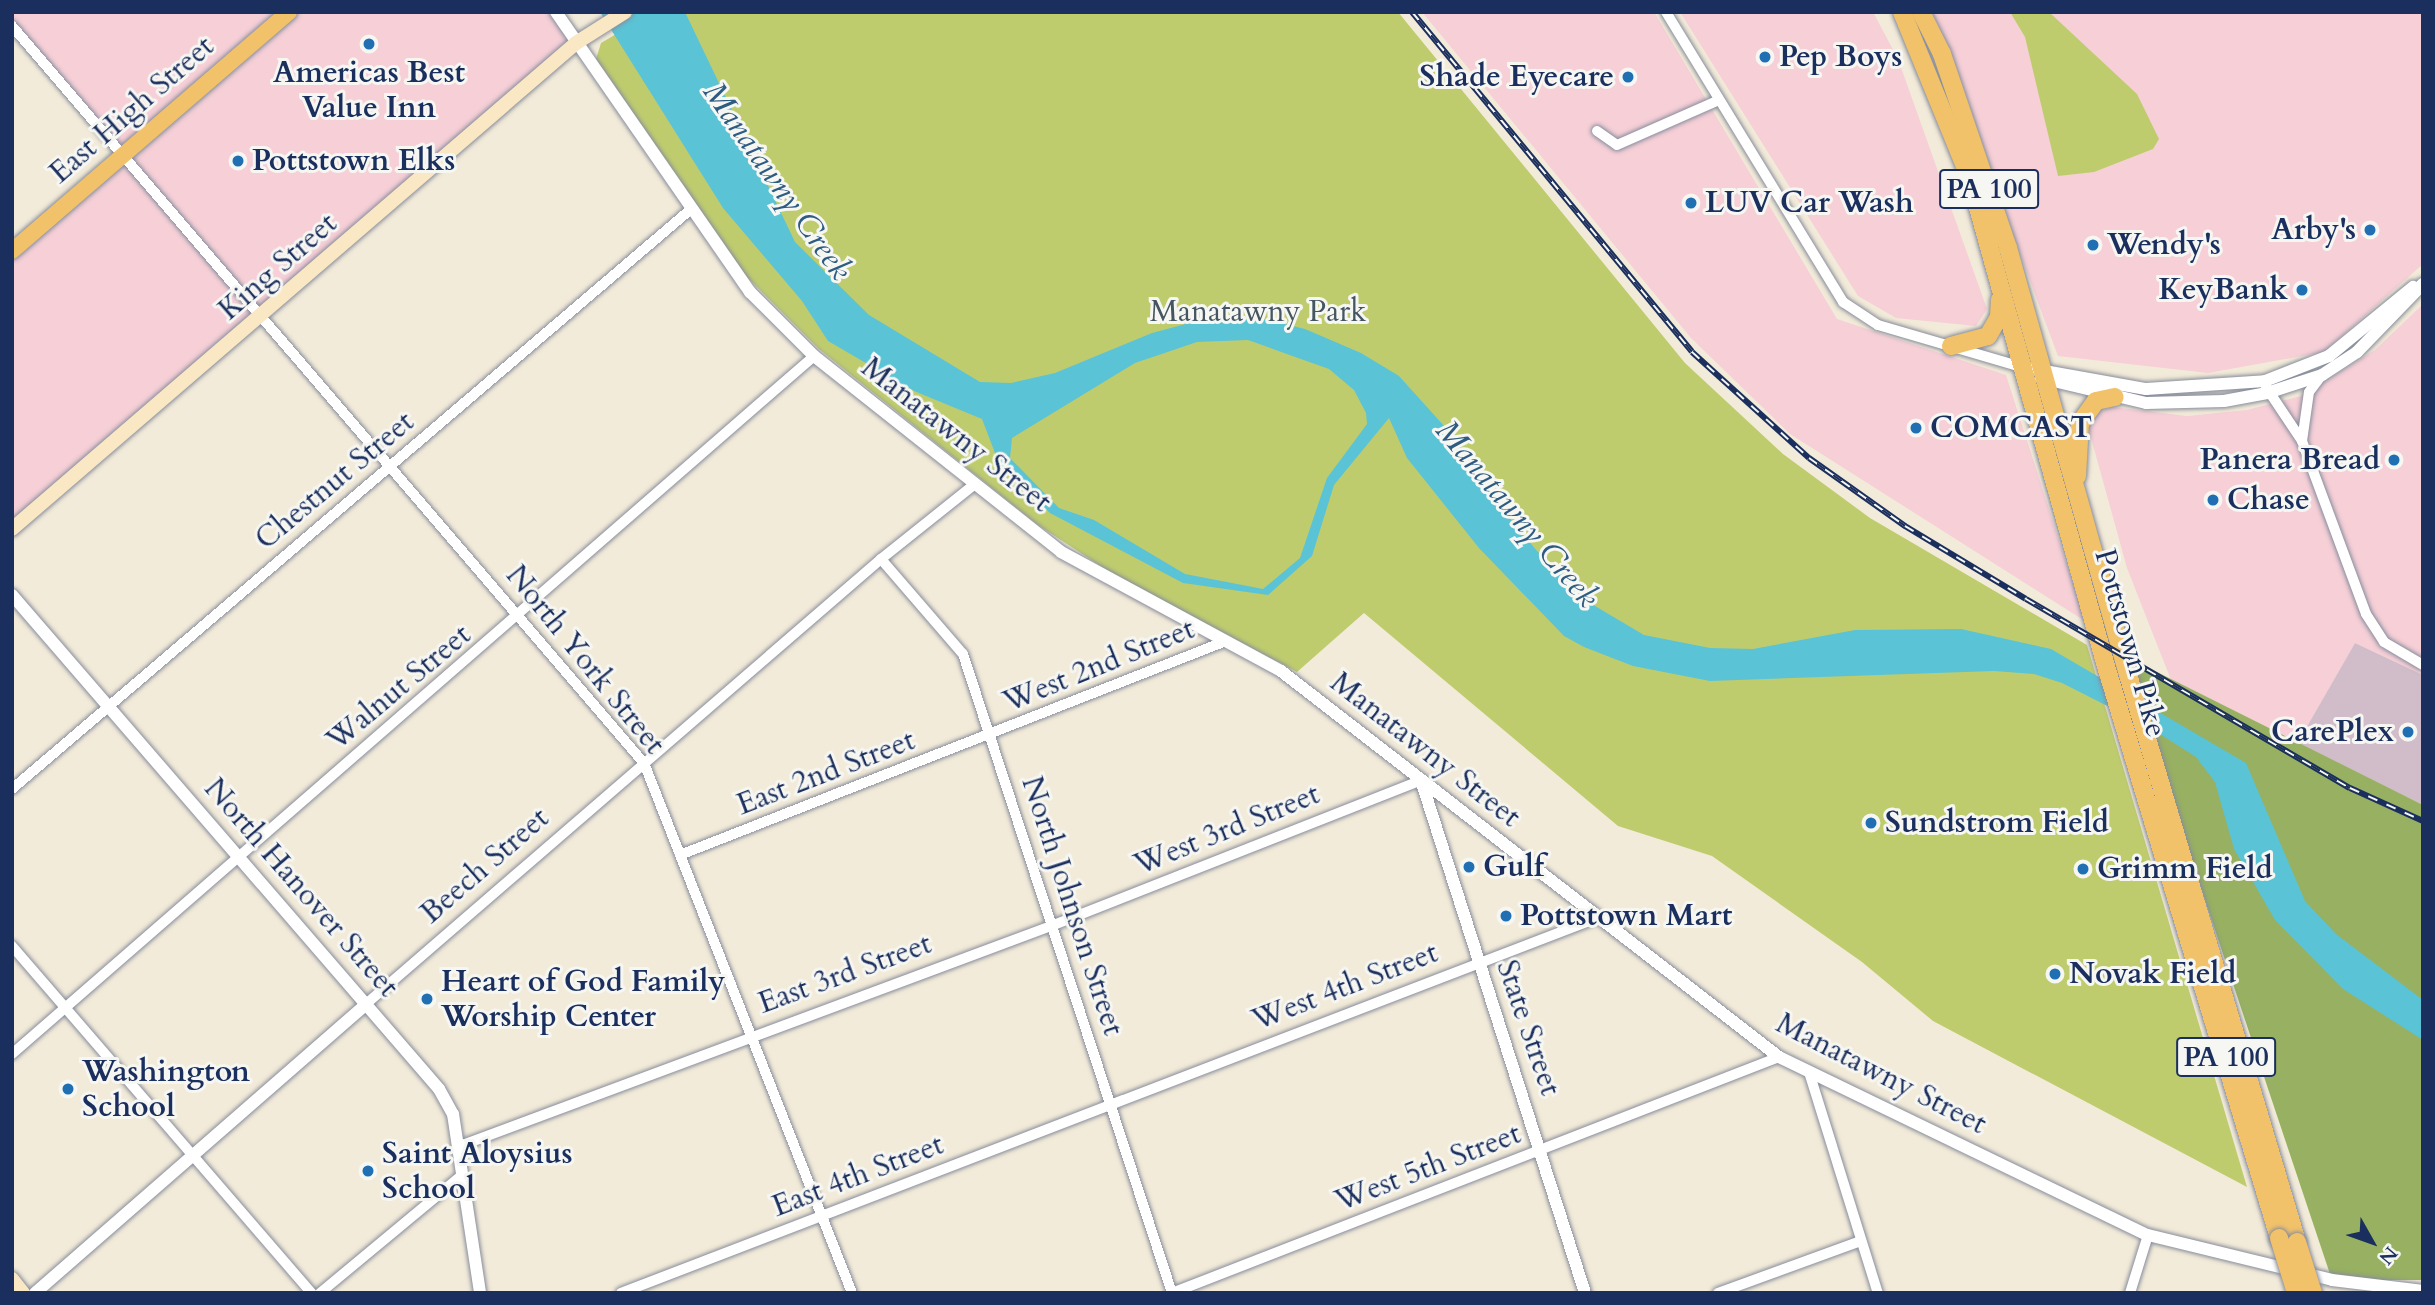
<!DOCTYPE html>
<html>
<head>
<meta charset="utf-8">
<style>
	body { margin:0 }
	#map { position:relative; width:2435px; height:1305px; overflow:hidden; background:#f3ebd9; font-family:Cardo,serif }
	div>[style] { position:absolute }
	.built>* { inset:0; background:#f6cfd7 }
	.industrial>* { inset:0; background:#d1bdc9 }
	.green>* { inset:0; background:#bfcc6e }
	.forest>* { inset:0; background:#97b061 }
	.water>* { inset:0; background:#5ac3d6 }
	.roads { filter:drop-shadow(0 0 2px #878d9c) drop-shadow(0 0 2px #878d9c) }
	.minor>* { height:10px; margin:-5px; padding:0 5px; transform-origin:5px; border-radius:5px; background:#fff }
	.tertiary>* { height:12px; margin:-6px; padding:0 6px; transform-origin:6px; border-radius:6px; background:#fff }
	.secondary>* { height:14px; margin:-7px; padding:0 7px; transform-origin:7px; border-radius:7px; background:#fae7c3 }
	.primary>* { height:16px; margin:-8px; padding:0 8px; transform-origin:8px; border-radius:8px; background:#f2c26a }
	.trunk>* { height:18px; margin:-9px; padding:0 9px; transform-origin:9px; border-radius:9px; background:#f2c26a }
	.rail>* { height:6px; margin-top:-3px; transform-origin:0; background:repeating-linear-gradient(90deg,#f6f6f2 0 10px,#1b2f5e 0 20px); box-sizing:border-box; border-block:2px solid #1b2f5e }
	.bridges { filter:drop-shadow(0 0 2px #878d9c) drop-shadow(0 0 2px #878d9c) }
	.trunk-bridge>* { height:18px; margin:-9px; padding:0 9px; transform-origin:9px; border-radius:9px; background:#f2c26a }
	.dots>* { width:19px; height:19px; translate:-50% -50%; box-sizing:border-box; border:4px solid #f6f6f2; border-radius:50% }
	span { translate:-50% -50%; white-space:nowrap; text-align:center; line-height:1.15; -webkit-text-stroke:6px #f6f6f2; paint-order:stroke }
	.shield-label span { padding:2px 5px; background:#f6f6f2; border:2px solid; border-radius:5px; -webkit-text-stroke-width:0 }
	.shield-label { font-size:28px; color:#1b2f5e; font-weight:700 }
	.poi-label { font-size:30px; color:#1b2f5e; font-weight:700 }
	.left { translate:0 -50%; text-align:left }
	.right { translate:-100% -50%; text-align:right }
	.street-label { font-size:30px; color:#1b2f5e }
	.park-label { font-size:30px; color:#445662 }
	.water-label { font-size:32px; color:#2e5b82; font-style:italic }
	.frame { position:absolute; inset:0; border:14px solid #1b2f5e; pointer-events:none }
	.north { position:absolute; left:2337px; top:1207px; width:70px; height:70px; -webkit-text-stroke:5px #f6f6f2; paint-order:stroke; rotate:130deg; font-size:19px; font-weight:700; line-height:28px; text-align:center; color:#1b2f5e }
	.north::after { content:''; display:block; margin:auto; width:24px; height:32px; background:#1b2f5e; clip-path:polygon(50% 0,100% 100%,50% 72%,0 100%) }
</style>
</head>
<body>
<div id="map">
	<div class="built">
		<div style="clip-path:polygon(12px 12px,556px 12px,576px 43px,12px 529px,12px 251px,122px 155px,12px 31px)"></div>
		<div style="clip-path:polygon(1422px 12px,1654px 12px,1837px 319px,2006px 375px,2085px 621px,1790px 434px,1691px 338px)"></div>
		<div style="clip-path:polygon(1680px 12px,1873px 12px,1898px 59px,1987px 309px,1976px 326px,1896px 318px,1858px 296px)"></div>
		<div style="clip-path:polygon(1930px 12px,2423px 12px,2423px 264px,2324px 352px,2208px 373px,2058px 356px)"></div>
		<div style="clip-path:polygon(2423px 304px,2423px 675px,2355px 643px,2297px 744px,2171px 680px,2127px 568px,2088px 427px,2097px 412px,2112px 407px,2187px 416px,2247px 410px,2301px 396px,2375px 350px)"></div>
	</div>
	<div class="industrial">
		<div style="clip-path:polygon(2355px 643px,2423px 675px,2423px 805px,2297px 744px)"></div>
	</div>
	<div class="green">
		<div style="clip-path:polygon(653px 12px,1398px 12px,1685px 363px,1783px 454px,1870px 518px,2087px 645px,2247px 1187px,1933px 1021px,1862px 962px,1712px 856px,1618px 826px,1364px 613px,1297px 672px,1113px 574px,1038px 525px,819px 349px,746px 276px,596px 59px,601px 43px)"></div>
		<div style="clip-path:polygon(2010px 12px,2049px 12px,2137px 94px,2159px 139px,2153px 149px,2094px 172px,2058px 176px,2025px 37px)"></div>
	</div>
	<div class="forest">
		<div style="clip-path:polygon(2123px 655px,2423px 805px,2423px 1280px,2332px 1280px)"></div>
	</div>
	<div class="water">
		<div style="clip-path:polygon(evenodd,600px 12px,685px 12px,795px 242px,869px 315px,980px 382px,1011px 383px,1055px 373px,1152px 333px,1197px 321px,1264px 319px,1305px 329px,1361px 353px,1399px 376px,1454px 437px,1499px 505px,1537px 551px,1595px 606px,1644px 635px,1710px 648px,1753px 649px,1855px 630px,1961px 629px,2051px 649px,2246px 763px,2305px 901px,2336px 934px,2423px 1000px,2423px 1040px,2343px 989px,2275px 920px,2234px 849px,2215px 782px,2196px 757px,2147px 726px,2062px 683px,2034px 674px,1994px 671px,1710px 681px,1633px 666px,1584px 647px,1564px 636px,1479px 548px,1407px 458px,1389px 418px,1334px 485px,1312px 556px,1268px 595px,1183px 583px,1050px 513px,1000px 466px,982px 419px,914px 391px,828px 341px,802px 301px,723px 208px,600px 12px,1248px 340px,1329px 369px,1354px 390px,1366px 413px,1367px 424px,1327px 478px,1300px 558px,1263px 589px,1185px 574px,1094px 520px,1059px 508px,1010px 458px,1012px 438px,1135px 363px,1197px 342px,1248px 340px)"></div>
	</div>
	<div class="roads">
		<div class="minor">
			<div style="left:1666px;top:12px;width:340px;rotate:58.6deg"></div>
			<div style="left:1843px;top:302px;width:42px;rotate:33.3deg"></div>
			<div style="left:1878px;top:325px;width:150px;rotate:16.3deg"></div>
			<div style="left:12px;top:26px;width:971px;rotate:49.39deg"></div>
			<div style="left:644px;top:763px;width:569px;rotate:68.57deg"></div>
			<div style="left:1597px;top:131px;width:24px;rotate:35deg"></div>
			<div style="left:1617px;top:145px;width:111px;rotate:-23.8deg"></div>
			<div style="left:2266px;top:387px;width:65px;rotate:56.3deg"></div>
			<div style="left:2302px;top:441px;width:184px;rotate:69.7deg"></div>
			<div style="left:2366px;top:614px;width:33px;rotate:57deg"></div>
			<div style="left:2384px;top:642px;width:45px;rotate:30.5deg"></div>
			<div style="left:2302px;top:441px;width:49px;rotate:-81.9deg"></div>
			<div style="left:2309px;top:392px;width:21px;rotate:-53deg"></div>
			<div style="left:881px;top:559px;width:125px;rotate:49.2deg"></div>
			<div style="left:963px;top:654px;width:672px;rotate:71.89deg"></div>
			<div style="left:12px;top:789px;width:892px;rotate:-40.5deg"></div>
			<div style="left:680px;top:855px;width:586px;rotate:-21.4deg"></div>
			<div style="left:12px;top:946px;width:458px;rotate:49.2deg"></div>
			<div style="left:366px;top:1004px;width:681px;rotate:-40.83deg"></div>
			<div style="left:881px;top:559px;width:120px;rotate:-38.6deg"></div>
			<div style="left:12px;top:1054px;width:1063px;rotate:-41.03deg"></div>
			<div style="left:1809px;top:1072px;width:232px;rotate:72.7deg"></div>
			<div style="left:460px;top:1146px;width:631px;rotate:-20.42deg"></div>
			<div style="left:1051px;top:926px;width:398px;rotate:-21.5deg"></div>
			<div style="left:320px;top:1293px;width:183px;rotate:-39.7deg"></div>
			<div style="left:621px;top:1293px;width:1046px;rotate:-21.02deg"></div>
			<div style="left:1172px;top:1293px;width:651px;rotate:-21.25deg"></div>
			<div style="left:1718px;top:1293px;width:152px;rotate:-20deg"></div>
			<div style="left:2130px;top:1293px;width:61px;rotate:-72.8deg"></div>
		</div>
		<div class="tertiary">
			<div style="left:556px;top:12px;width:341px;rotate:55.3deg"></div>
			<div style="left:750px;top:292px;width:91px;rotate:45deg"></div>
			<div style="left:814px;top:356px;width:315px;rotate:38.4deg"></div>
			<div style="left:1061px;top:552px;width:250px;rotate:28.4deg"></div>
			<div style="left:1281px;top:671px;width:630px;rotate:37.78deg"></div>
			<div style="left:1779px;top:1057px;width:410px;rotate:25.8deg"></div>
			<div style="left:2148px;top:1235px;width:189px;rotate:13.7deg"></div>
			<div style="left:2332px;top:1280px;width:92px;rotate:6.9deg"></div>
			<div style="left:2022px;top:367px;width:126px;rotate:10.1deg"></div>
			<div style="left:2146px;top:389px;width:119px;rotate:-3.8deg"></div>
			<div style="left:2265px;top:381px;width:69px;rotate:-21.3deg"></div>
			<div style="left:2329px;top:356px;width:109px;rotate:-39.4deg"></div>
			<div style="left:2041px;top:378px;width:108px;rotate:13.4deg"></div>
			<div style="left:2146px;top:403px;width:78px;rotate:-1.5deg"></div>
			<div style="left:2224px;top:401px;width:44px;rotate:-10.5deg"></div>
			<div style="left:2267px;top:393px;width:58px;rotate:-18.1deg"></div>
			<div style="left:2322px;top:375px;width:42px;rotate:-33.3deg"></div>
			<div style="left:2357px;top:352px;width:95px;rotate:-45.9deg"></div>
			<div style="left:12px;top:595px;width:653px;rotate:49.16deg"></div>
			<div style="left:439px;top:1089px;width:29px;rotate:61deg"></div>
			<div style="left:453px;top:1114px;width:181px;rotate:81.4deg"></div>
			<div style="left:1421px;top:780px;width:539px;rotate:72.27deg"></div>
			<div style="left:35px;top:1293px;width:439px;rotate:-41.1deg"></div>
		</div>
		<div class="secondary">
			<div style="left:12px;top:529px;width:745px;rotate:-40.75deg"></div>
			<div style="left:576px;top:43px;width:58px;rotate:-32.3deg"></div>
			<div style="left:12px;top:1279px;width:18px;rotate:52deg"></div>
		</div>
		<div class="primary">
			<div style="left:12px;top:251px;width:366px;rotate:-40.8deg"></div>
		</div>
		<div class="trunk">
			<div style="left:1902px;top:12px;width:180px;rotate:67.8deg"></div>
			<div style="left:1970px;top:179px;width:502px;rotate:74.41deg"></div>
			<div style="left:2105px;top:663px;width:601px;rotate:73.16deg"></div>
			<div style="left:1921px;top:12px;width:47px;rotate:63.4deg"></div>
			<div style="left:1942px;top:54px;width:205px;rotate:71.2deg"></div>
			<div style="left:2008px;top:248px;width:447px;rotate:74.3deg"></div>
			<div style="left:2129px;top:678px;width:588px;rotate:73.41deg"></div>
			<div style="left:1951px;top:346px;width:38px;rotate:-15deg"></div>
			<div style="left:1988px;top:336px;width:22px;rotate:-60deg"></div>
			<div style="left:1999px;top:317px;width:17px;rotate:-87deg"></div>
			<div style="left:2077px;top:476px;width:53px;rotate:-86.8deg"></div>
			<div style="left:2080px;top:423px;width:27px;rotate:-54deg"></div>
			<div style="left:2096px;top:401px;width:19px;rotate:-12deg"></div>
		</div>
	</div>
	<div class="rail">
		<div style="left:1412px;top:12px;width:440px;rotate:50.5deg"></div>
		<div style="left:1692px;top:352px;width:158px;rotate:42.2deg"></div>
		<div style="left:1809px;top:458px;width:118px;rotate:35.3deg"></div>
		<div style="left:1905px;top:526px;width:141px;rotate:31.1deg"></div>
		<div style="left:2026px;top:599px;width:375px;rotate:30.3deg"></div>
		<div style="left:2350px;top:788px;width:80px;rotate:24.3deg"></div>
	</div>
	<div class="bridges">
		<div class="trunk-bridge">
			<div style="left:2279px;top:1238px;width:58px;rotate:72.8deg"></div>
			<div style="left:2297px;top:1242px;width:53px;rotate:72.6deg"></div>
		</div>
	</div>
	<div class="dots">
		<div style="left:369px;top:44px;background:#1f6fb2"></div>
		<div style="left:1765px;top:57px;background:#1f6fb2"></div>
		<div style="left:1628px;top:77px;background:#1f6fb2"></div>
		<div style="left:238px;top:161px;background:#1f6fb2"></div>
		<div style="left:1691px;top:203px;background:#1f6fb2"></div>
		<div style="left:2370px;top:230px;background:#1f6fb2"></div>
		<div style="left:2093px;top:245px;background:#1f6fb2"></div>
		<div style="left:2302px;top:290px;background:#1f6fb2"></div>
		<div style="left:1916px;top:428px;background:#1f6fb2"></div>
		<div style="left:2394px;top:460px;background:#1f6fb2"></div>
		<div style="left:2213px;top:500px;background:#1f6fb2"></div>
		<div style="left:2408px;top:732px;background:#1f6fb2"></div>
		<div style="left:1871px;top:823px;background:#1f6fb2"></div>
		<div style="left:1469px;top:867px;background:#1f6fb2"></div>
		<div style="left:2083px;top:869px;background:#1f6fb2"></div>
		<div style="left:1506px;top:916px;background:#1f6fb2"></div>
		<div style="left:2055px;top:974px;background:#1f6fb2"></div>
		<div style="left:427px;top:999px;background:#1f6fb2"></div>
		<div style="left:68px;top:1089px;background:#1f6fb2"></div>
		<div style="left:368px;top:1171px;background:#1f6fb2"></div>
	</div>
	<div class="shield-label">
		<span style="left:1989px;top:189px">PA 100</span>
		<span style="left:2226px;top:1057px">PA 100</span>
	</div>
	<div class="poi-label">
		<span class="left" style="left:1779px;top:57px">Pep Boys</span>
		<span style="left:369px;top:90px">Americas Best<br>Value Inn</span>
		<span class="right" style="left:1614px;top:77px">Shade Eyecare</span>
		<span class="left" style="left:252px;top:161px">Pottstown Elks</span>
		<span class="left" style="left:1705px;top:203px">LUV Car Wash</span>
		<span class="right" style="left:2356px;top:230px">Arby's</span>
		<span class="left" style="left:2107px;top:245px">Wendy's</span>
		<span class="right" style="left:2288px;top:290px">KeyBank</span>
		<span class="left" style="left:1930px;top:428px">COMCAST</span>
		<span class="right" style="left:2380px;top:460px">Panera Bread</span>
		<span class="left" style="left:2227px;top:500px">Chase</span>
		<span class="right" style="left:2394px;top:732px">CarePlex</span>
		<span class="left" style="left:1885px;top:823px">Sundstrom Field</span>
		<span class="left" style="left:1483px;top:867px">Gulf</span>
		<span class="left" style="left:2097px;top:869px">Grimm Field</span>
		<span class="left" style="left:1520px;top:916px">Pottstown Mart</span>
		<span class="left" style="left:2069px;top:974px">Novak Field</span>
		<span class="left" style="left:441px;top:999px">Heart of God Family<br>Worship Center</span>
		<span class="left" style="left:82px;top:1089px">Washington<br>School</span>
		<span class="left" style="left:382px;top:1171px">Saint Aloysius<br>School</span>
	</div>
	<div class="street-label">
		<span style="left:132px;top:110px;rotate:-41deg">East High Street</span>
		<span style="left:278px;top:267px;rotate:-41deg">King Street</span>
		<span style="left:956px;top:435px;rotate:38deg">Manatawny Street</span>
		<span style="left:335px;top:481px;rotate:-40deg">Chestnut Street</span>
		<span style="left:2130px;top:643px;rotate:74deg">Pottstown Pike</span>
		<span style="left:585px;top:660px;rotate:51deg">North York Street</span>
		<span style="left:1099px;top:666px;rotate:-22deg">West 2nd Street</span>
		<span style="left:399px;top:688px;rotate:-40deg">Walnut Street</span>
		<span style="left:1425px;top:750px;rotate:38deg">Manatawny Street</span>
		<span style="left:826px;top:773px;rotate:-21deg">East 2nd Street</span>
		<span style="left:1227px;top:830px;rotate:-22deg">West 3rd Street</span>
		<span style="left:485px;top:866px;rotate:-41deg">Beech Street</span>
		<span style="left:301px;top:888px;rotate:49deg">North Hanover Street</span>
		<span style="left:1072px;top:906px;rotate:72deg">North Johnson Street</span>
		<span style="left:845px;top:974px;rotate:-20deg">East 3rd Street</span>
		<span style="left:1345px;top:987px;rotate:-21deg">West 4th Street</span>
		<span style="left:1528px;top:1028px;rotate:71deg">State Street</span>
		<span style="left:1881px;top:1074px;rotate:27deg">Manatawny Street</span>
		<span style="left:1428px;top:1168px;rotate:-21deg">West 5th Street</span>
		<span style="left:858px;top:1176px;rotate:-21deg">East 4th Street</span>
	</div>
	<div class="park-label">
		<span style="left:1258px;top:312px">Manatawny Park</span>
	</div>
	<div class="water-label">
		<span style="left:777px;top:181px;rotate:55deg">Manatawny Creek</span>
		<span style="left:1517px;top:514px;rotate:50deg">Manatawny Creek</span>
	</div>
	<div class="frame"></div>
	<div class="north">N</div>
</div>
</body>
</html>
